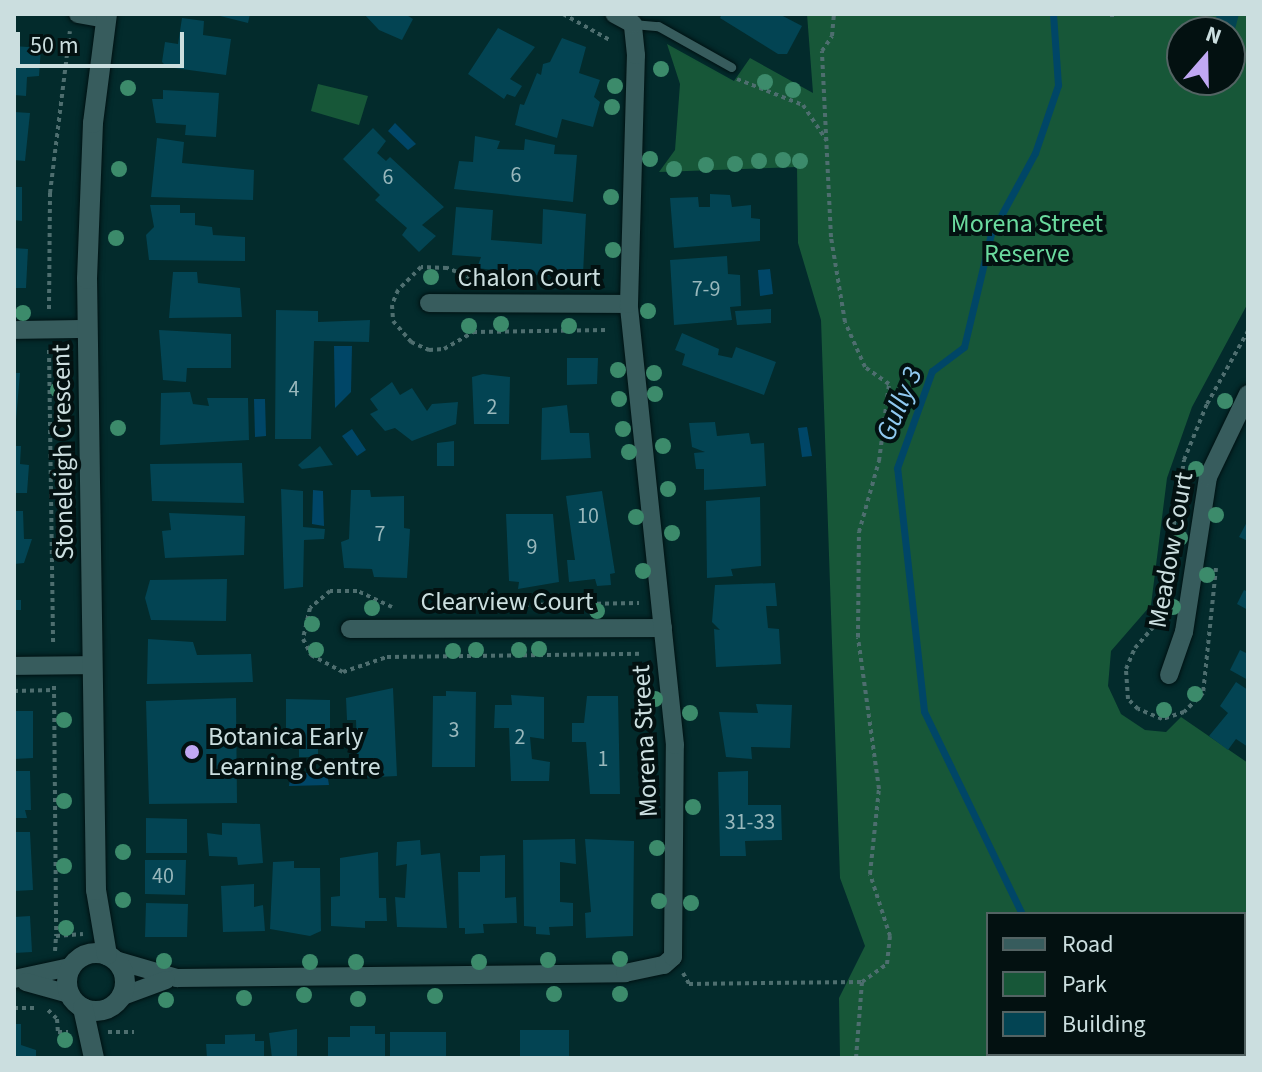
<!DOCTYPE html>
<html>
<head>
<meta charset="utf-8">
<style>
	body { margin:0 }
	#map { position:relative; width:1262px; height:1072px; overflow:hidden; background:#032b2c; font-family:"Source Sans 3",sans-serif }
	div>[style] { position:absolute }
	.green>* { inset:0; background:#175738 }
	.water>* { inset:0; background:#004667 }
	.stream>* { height:7px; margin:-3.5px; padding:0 3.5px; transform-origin:3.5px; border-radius:3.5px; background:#004667 }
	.building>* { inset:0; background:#034453 }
	.path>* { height:4px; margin-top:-2px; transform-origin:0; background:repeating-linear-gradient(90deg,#4e6e6f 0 4px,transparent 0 8px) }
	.roads { filter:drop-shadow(0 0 2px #001213) drop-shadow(0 0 2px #001213) }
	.service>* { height:9px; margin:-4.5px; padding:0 4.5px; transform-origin:4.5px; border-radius:4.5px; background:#375c5d }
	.minor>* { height:18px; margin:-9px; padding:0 9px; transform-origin:9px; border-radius:9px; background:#375c5d }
	.tertiary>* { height:20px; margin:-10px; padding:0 10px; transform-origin:10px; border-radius:10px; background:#375c5d }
	.tertiary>.ring { margin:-10px; padding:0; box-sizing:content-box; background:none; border:20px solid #375c5d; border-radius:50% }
	.trees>* { width:16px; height:16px; margin:-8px; border-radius:50%; background:#3c8b6b }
	.dots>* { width:22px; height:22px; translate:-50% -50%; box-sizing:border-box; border:4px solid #031111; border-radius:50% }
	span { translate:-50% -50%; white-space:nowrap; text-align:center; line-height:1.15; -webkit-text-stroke:8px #031111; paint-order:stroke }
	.number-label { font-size:22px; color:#99b8bc }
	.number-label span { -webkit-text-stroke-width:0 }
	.park-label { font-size:26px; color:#6ada9e }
	.street-label { font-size:26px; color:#cbdedf }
	.poi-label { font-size:26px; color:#cbdedf }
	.left { translate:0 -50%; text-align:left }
	.water-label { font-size:28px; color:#90c9f0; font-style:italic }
	.frame { position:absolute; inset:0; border:16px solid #cbdedf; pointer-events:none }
	.legend { position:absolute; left:986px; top:912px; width:260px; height:144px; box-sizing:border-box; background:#031111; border:2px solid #536363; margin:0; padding:10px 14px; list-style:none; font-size:24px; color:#cbdedf }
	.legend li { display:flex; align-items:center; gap:16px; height:40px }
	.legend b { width:40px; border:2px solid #536363 }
	.north { position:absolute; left:1166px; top:16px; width:80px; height:80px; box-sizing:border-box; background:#031111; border:2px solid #536363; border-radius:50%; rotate:20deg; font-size:22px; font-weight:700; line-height:32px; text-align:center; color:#cbdedf }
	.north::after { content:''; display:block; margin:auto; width:28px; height:36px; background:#c0a8f3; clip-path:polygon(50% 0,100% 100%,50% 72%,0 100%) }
	.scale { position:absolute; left:16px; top:32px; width:168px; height:36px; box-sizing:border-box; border:4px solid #cbdedf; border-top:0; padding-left:10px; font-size:24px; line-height:28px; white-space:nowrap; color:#cbdedf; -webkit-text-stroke:6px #031111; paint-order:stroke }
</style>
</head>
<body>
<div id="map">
	<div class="green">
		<div style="clip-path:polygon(evenodd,807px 14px,1248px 14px,1248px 303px,1192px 407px,1167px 478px,1151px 605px,1111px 651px,1108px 686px,1121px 714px,1145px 730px,1166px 732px,1181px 717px,1248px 763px,1248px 1058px,840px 1058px,839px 998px,865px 946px,840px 878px,821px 320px,798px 243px,797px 167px,659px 172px,675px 150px,680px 84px,667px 44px,734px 81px,750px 58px,813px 93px,807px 14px,1182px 32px,1230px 32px,1230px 80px,1182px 80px,1182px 32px,807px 14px,988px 914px,1244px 914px,1244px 1054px,988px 1054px,988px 914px)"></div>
		<div style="clip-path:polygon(318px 84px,368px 96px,359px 125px,311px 111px)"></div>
	</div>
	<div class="water">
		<div style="clip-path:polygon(395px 123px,416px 144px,408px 150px,388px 131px)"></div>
		<div style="clip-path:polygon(770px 269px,773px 294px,760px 296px,758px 270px)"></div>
		<div style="clip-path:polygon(334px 346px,352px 346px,351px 392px,335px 408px)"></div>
		<div style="clip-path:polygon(254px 399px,265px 399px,266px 436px,255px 437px)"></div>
		<div style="clip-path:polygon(807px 427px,812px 456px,802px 457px,798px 428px)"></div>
		<div style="clip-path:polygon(352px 429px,366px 450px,357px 456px,342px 436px)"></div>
		<div style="clip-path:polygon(313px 490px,323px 491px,324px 526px,312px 524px)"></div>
		<div style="clip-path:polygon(291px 773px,327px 773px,329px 785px,289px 786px)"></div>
	</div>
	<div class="stream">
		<div style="left:1022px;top:914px;width:225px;rotate:-115.8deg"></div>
		<div style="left:924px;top:711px;width:244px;rotate:-96.3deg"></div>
		<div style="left:897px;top:468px;width:103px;rotate:-70.2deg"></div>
		<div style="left:932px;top:371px;width:40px;rotate:-37deg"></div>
		<div style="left:964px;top:347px;width:116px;rotate:-76.6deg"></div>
		<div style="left:991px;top:234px;width:92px;rotate:-61.5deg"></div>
		<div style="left:1035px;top:153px;width:72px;rotate:-71.3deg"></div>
		<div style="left:1058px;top:85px;width:71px;rotate:-94deg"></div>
		<div style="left:1095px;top:1054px;width:4px;rotate:63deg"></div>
	</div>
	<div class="building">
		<div style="clip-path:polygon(212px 14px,250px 14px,248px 23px)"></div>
		<div style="clip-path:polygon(364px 14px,405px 14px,413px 19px,402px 40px,379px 30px)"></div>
		<div style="clip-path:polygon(722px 14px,779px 14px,802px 26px,787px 54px,778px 54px,720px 18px)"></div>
		<div style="clip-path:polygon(1217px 14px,1239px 14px,1231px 44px,1230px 32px,1212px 32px)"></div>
		<div style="clip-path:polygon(182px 18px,204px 21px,203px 35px,231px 39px,226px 75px,167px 67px,162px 62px,165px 42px,178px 44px)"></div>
		<div style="clip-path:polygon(498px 28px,535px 47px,510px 79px,522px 86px,515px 97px,507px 94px,504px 99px,468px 74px)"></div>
		<div style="clip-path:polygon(562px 38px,586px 47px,579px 73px,600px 80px,594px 97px,600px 102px,593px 127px,562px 119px,557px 138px,515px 125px,520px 104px,524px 105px,537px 73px,541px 75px,543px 64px,550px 62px)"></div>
		<div style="clip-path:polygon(14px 46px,41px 48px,39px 76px,27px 77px,26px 96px,14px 95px)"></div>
		<div style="clip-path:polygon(163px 90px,219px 93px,216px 137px,185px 135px,186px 125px,156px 123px,152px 99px,163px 99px)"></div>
		<div style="clip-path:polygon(14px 112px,30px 113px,25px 161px,14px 160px)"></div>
		<div style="clip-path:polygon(373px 128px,386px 141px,377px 153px,386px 161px,390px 157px,444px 207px,422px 225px,436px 236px,419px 252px,402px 235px,407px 228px,375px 200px,380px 195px,343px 159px)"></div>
		<div style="clip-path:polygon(475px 136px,500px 141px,497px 149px,524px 150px,525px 139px,555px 145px,554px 154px,577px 155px,573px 202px,454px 189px,459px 161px,473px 162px)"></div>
		<div style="clip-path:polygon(157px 138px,184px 142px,182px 163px,254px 170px,253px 200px,151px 197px)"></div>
		<div style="clip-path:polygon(14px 187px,22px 187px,22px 221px,14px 220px)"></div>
		<div style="clip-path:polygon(710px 194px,730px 195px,732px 207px,751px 205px,751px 218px,760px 219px,760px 241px,674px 248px,670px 198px,698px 197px,699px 207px,710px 207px)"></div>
		<div style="clip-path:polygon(150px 205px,180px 205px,180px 213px,195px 213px,195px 225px,212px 227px,213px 235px,245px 237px,245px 261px,149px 260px,146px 235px,154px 227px)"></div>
		<div style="clip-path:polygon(456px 207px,493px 210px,491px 240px,542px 244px,543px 209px,586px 214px,583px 274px,544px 276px,477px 268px,481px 257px,452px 255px)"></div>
		<div style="clip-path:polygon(14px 248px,28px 249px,26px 288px,14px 288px)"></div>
		<div style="clip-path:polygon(727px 256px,728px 274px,740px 275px,741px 306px,730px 307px,732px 320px,674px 325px,670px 260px)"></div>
		<div style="clip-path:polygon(173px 272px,197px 272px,198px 283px,240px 288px,242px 317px,169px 318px)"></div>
		<div style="clip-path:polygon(771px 309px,771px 323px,737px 325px,735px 311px)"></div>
		<div style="clip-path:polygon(276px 310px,318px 311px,318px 322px,370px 320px,369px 342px,314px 341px,311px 439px,275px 439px)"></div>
		<div style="clip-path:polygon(159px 330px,231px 334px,231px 368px,187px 368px,186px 382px,163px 380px)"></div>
		<div style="clip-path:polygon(682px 333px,719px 349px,718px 355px,732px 358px,736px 347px,776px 362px,764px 395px,682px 365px,685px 354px,675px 350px)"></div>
		<div style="clip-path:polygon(567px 358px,598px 358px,597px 384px,567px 385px)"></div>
		<div style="clip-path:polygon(14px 373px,20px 373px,16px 420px,14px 420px)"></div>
		<div style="clip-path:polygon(483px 374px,510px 377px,509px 424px,474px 424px,472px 377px)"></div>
		<div style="clip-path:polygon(392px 382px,400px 395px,412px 388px,427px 411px,432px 404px,458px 402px,456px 424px,412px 441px,395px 428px,385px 431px,370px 414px,378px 410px,370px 399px)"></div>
		<div style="clip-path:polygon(190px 392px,193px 404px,209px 406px,207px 398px,248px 398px,249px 440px,160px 445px,161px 393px)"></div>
		<div style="clip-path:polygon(567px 405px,570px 433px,589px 433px,591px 458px,541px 460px,542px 408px)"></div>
		<div style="clip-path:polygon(715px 422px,717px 436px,749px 433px,751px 444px,764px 443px,766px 486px,704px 490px,704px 469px,696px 469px,694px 453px,705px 452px,692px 447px,689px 423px)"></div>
		<div style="clip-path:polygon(454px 441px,454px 466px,437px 466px,437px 443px)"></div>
		<div style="clip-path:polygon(14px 446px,21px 446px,20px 464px,29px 465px,27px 493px,14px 493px)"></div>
		<div style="clip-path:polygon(320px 446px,333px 465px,302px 469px,298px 465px)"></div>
		<div style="clip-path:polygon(242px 463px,244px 503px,152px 501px,150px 464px)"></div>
		<div style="clip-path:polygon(281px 489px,303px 491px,303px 527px,325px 529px,324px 539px,304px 540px,303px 587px,284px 589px)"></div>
		<div style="clip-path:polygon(351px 490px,370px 490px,371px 497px,404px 496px,404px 528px,410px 529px,407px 578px,374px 577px,372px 569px,344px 568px,341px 542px,349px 539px)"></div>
		<div style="clip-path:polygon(602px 491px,615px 573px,610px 574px,611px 585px,597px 586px,595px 579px,569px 582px,567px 560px,575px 560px,566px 496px)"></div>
		<div style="clip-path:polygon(760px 497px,761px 566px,731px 569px,733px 576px,707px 578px,706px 501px)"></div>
		<div style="clip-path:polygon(14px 511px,23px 511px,24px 539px,32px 539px,24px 563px,14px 564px)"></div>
		<div style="clip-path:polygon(169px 513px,245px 516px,244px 555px,165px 558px,162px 531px,171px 530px)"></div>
		<div style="clip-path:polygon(506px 514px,553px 514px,559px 582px,518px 589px,519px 582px,509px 581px)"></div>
		<div style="clip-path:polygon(1248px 520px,1248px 541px,1239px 537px)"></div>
		<div style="clip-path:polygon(227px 579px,226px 621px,151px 620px,145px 598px,150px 580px)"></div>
		<div style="clip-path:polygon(775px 583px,777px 606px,766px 606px,768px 628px,779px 629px,781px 664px,716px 667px,714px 629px,720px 630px,712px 622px,715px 585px)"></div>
		<div style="clip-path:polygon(1244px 590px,1248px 592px,1248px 610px,1237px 604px)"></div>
		<div style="clip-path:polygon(14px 600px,21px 600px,21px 610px,14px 610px)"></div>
		<div style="clip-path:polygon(148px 639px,193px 642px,197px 655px,251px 654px,253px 682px,147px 684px)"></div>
		<div style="clip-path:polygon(1240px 650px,1248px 654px,1248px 680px,1230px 670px)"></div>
		<div style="clip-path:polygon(1236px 682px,1248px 690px,1248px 747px,1236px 739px,1228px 750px,1209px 736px,1228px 713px,1220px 706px)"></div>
		<div style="clip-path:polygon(393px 688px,397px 776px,358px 778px,356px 720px,347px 720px,346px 698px)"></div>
		<div style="clip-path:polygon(446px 691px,476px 692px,475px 767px,432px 767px,433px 696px,446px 696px)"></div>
		<div style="clip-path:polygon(511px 695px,544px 697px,544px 739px,530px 737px,532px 759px,550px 762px,549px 781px,511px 781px,509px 728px,494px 728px,495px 705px,512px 705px)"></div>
		<div style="clip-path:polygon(587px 696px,618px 696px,620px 794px,590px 794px,586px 742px,572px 742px,572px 723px,584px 723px)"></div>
		<div style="clip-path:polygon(236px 698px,237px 803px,149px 804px,146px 701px)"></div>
		<div style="clip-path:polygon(286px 699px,330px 700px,330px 740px,318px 740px,318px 757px,299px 757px,299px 741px,286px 741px)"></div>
		<div style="clip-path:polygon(756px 704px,792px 705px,790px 748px,751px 747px,752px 759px,726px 757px,719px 712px,758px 713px)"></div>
		<div style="clip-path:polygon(14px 711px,33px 711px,33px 758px,14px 759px)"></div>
		<div style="clip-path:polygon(14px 771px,30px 771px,31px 810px,25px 810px,27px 818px,14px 818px)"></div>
		<div style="clip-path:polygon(748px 771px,748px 805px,781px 805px,782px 840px,745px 841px,746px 856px,720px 856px,718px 772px)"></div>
		<div style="clip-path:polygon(146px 818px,187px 819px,187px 853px,146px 853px)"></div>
		<div style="clip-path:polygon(222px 823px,260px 824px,263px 863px,238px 865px,237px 857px,209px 856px,207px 833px,222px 835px)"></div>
		<div style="clip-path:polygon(14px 832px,30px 832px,33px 890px,14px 891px)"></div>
		<div style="clip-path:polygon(575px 839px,576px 864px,560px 862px,560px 902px,573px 903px,573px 926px,549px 927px,550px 935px,536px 934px,536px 927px,524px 926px,523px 840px)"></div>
		<div style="clip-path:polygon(585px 839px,634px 841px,633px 936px,586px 938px,585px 913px,591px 912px)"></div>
		<div style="clip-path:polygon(420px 840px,421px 855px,440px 853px,447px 928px,397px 927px,395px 897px,405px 898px,407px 864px,396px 866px,397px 842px)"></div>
		<div style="clip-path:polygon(378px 852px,379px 898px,386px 898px,387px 921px,365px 921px,365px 928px,331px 926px,331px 897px,340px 896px,340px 858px)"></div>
		<div style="clip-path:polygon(505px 855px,505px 898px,516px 897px,517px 923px,483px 924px,484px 933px,465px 934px,465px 928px,459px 928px,458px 872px,480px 872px,480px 856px)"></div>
		<div style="clip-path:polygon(145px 860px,186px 860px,185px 895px,145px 894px)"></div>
		<div style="clip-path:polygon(294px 861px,294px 868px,320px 868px,321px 931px,310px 936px,270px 929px,273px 862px)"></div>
		<div style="clip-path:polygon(254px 884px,254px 907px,263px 905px,265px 931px,223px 932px,221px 886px)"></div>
		<div style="clip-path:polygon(146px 903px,188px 904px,187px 937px,145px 937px)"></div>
		<div style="clip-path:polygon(30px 916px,32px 952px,14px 953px,14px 917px)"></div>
		<div style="clip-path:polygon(14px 1024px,21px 1024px,21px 1045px,36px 1050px,36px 1058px,14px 1058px)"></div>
		<div style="clip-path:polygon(350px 1026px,375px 1026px,375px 1034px,385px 1034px,385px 1058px,328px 1058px,328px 1037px,350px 1037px)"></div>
		<div style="clip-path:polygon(297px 1029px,297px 1058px,272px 1058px,269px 1033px)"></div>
		<div style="clip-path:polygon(520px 1030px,569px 1030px,569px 1058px,520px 1057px)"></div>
		<div style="clip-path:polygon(390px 1032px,446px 1032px,446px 1058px,390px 1058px)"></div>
		<div style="clip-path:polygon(255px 1034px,255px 1041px,264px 1041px,264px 1058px,207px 1058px,206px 1044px,225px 1044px,225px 1035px)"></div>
	</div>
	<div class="path">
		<div style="left:563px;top:14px;width:54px;rotate:29deg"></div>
		<div style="left:1112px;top:14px;width:3px;rotate:90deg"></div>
		<div style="left:737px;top:79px;width:71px;rotate:21.5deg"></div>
		<div style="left:803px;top:105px;width:43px;rotate:56.3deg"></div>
		<div style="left:478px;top:281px;width:34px;rotate:-157deg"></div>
		<div style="left:447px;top:268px;width:26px;rotate:-178deg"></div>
		<div style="left:421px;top:267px;width:33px;rotate:135deg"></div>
		<div style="left:398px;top:290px;width:16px;rotate:112deg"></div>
		<div style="left:392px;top:305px;width:16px;rotate:86deg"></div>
		<div style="left:393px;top:321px;width:28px;rotate:49deg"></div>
		<div style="left:411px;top:342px;width:20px;rotate:24deg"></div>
		<div style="left:429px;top:350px;width:15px;rotate:-4deg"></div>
		<div style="left:444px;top:349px;width:34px;rotate:-30deg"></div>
		<div style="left:473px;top:332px;width:134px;rotate:-0.9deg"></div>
		<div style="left:49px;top:309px;width:116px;rotate:-89.5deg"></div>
		<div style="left:50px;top:193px;width:163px;rotate:-83deg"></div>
		<div style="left:49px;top:350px;width:295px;rotate:89.2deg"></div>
		<div style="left:1216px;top:568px;width:126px;rotate:95.9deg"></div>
		<div style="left:1203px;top:693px;width:27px;rotate:135deg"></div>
		<div style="left:1184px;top:712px;width:23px;rotate:162deg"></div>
		<div style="left:1162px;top:719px;width:26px;rotate:-157deg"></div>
		<div style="left:1138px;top:709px;width:14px;rotate:-135deg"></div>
		<div style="left:1128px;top:699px;width:30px;rotate:-94deg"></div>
		<div style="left:1126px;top:669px;width:23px;rotate:-67deg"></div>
		<div style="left:1135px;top:648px;width:37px;rotate:-49deg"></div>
		<div style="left:1159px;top:620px;width:162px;rotate:-81.1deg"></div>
		<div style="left:1184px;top:460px;width:61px;rotate:-67.7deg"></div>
		<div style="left:1207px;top:404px;width:84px;rotate:-60.7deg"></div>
		<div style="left:453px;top:606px;width:186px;rotate:-0.9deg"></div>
		<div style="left:392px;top:607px;width:38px;rotate:-155deg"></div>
		<div style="left:357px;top:591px;width:27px;rotate:180deg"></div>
		<div style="left:330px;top:591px;width:26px;rotate:140deg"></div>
		<div style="left:310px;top:608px;width:32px;rotate:103deg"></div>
		<div style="left:303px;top:639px;width:18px;rotate:63deg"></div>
		<div style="left:311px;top:655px;width:36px;rotate:28deg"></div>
		<div style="left:343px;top:672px;width:46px;rotate:-18.8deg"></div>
		<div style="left:387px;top:657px;width:256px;rotate:-0.7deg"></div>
		<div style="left:54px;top:686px;width:250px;rotate:89.5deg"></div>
		<div style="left:14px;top:691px;width:40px;rotate:-1.4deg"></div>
		<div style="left:55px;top:951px;width:15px;rotate:-86deg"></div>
		<div style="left:56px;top:936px;width:27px;rotate:-4deg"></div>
		<div style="left:683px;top:973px;width:13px;rotate:61deg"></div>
		<div style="left:689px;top:984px;width:173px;rotate:-0.7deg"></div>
		<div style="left:862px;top:982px;width:31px;rotate:-36deg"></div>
		<div style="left:887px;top:964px;width:28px;rotate:-84deg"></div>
		<div style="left:890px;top:936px;width:65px;rotate:-107.9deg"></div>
		<div style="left:870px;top:874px;width:85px;rotate:-84deg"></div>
		<div style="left:879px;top:789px;width:153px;rotate:-97.9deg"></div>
		<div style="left:858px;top:637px;width:105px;rotate:-89.5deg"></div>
		<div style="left:859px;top:532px;width:74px;rotate:-74.3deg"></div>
		<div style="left:879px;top:461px;width:78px;rotate:-82.6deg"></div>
		<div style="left:889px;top:384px;width:29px;rotate:-145deg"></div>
		<div style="left:865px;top:367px;width:49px;rotate:-114deg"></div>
		<div style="left:845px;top:322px;width:86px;rotate:-99.4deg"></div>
		<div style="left:831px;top:237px;width:186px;rotate:-92.8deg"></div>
		<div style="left:822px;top:51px;width:18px;rotate:-56deg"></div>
		<div style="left:832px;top:36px;width:22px;rotate:-85deg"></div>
		<div style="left:14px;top:1008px;width:22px"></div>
		<div style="left:48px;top:1010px;width:13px;rotate:45deg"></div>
		<div style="left:57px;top:1019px;width:13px;rotate:86deg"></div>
		<div style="left:58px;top:1032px;width:10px"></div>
		<div style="left:108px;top:1032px;width:26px"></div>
		<div style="left:856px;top:1058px;width:76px;rotate:-85.5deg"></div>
	</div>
	<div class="roads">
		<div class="service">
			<div style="left:633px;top:24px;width:25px;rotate:5deg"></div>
			<div style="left:658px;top:26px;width:84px;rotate:29.3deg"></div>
		</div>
		<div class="minor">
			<div style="left:78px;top:14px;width:28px;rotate:10deg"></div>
			<div style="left:429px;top:303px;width:200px;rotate:0.3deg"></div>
			<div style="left:14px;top:330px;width:74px;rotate:-0.8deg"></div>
			<div style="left:350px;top:629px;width:313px;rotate:-0.2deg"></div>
			<div style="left:14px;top:666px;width:79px;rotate:-0.7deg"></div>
			<div style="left:1169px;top:675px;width:46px;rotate:-70.8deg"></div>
			<div style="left:1184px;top:632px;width:157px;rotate:-81.2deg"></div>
			<div style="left:1208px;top:477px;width:92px;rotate:-64.3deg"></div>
			<div style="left:115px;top:960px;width:65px;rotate:16.2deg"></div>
			<div style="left:177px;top:978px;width:448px;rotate:-0.6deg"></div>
			<div style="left:625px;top:973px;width:40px;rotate:-12deg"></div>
			<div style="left:664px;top:965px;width:12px;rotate:-42deg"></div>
			<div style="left:673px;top:957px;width:212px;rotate:-89.5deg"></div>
			<div style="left:675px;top:745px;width:443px;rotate:-96deg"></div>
			<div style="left:629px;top:304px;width:249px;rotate:-88.4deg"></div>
			<div style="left:636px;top:55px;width:31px;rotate:-96deg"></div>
			<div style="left:633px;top:24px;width:21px;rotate:-152deg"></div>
			<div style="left:14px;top:979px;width:57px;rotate:-12.1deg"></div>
			<div style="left:26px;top:982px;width:45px;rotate:15.6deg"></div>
			<div style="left:120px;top:997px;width:49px;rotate:-20.3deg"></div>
		</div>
		<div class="tertiary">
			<div class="ring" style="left:67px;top:953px;width:38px;height:38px"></div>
			<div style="left:107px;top:955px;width:66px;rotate:-99.6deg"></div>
			<div style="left:96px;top:890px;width:611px;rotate:-90.84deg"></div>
			<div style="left:87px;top:279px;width:156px;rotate:-87.8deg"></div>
			<div style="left:93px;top:123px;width:110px;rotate:-82.7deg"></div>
			<div style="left:83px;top:1008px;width:51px;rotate:77.6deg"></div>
		</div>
	</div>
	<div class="trees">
		<div style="left:661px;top:69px"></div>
		<div style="left:765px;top:82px"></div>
		<div style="left:615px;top:86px"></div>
		<div style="left:128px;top:88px"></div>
		<div style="left:793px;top:90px"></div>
		<div style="left:612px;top:107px"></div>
		<div style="left:650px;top:159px"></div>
		<div style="left:783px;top:160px"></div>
		<div style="left:759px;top:161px"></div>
		<div style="left:800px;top:161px"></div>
		<div style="left:735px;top:164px"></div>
		<div style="left:706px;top:165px"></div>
		<div style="left:119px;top:169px"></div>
		<div style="left:674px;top:169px"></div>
		<div style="left:611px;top:197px"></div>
		<div style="left:116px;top:238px"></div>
		<div style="left:613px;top:250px"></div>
		<div style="left:431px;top:277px"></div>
		<div style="left:648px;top:311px"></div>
		<div style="left:23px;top:313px"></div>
		<div style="left:501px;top:324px"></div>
		<div style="left:469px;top:326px"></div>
		<div style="left:569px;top:326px"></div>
		<div style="left:618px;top:370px"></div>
		<div style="left:654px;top:373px"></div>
		<div style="left:58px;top:390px"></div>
		<div style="left:655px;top:394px"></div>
		<div style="left:619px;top:399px"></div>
		<div style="left:1225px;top:401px"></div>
		<div style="left:118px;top:428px"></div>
		<div style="left:623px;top:429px"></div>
		<div style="left:663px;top:446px"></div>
		<div style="left:629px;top:452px"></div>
		<div style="left:1196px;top:469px"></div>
		<div style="left:668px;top:489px"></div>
		<div style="left:1216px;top:515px"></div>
		<div style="left:636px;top:517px"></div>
		<div style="left:672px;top:533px"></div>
		<div style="left:1180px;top:538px"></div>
		<div style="left:643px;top:571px"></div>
		<div style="left:1207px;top:575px"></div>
		<div style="left:1173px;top:607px"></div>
		<div style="left:372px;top:608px"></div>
		<div style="left:597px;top:611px"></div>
		<div style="left:312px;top:624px"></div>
		<div style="left:539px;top:649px"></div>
		<div style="left:316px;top:650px"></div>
		<div style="left:476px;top:650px"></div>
		<div style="left:519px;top:650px"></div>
		<div style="left:453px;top:651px"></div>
		<div style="left:1195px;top:694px"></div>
		<div style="left:655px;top:699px"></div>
		<div style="left:1164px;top:710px"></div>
		<div style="left:690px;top:713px"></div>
		<div style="left:64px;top:720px"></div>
		<div style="left:64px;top:801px"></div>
		<div style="left:693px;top:807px"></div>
		<div style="left:657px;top:848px"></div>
		<div style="left:123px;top:852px"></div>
		<div style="left:64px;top:866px"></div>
		<div style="left:123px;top:900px"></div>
		<div style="left:659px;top:901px"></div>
		<div style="left:691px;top:903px"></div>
		<div style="left:66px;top:928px"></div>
		<div style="left:620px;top:959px"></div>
		<div style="left:548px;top:960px"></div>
		<div style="left:164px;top:961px"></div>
		<div style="left:310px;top:962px"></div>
		<div style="left:356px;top:962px"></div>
		<div style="left:479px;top:962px"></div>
		<div style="left:554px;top:994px"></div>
		<div style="left:620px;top:994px"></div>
		<div style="left:304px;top:995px"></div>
		<div style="left:435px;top:996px"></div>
		<div style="left:244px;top:998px"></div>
		<div style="left:358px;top:999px"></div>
		<div style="left:166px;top:1000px"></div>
		<div style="left:65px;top:1040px"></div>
	</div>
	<div class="dots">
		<div style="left:192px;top:752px;background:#c0a8f3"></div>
	</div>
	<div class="number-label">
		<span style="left:516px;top:176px">6</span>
		<span style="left:388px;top:178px">6</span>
		<span style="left:706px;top:290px">7-9</span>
		<span style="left:294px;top:390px">4</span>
		<span style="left:492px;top:408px">2</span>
		<span style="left:588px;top:517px">10</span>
		<span style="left:380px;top:535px">7</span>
		<span style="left:532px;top:548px">9</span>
		<span style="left:454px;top:731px">3</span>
		<span style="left:520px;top:738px">2</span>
		<span style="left:603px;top:760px">1</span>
		<span style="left:750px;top:823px">31-33</span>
		<span style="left:163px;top:877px">40</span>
	</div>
	<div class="park-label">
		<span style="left:1027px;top:239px">Morena Street<br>Reserve</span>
	</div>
	<div class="street-label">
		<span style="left:529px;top:278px">Chalon Court</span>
		<span style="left:63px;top:452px;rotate:-91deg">Stoneleigh Crescent</span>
		<span style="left:1171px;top:550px;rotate:-80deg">Meadow Court</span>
		<span style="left:507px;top:602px">Clearview Court</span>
		<span style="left:645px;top:741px;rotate:-93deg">Morena Street</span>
	</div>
	<div class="poi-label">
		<span class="left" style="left:208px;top:752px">Botanica Early<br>Learning Centre</span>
	</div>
	<div class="water-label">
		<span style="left:899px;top:404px;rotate:-67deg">Gully 3</span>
	</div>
	<div class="frame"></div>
	<ul class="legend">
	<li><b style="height:10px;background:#375c5d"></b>Road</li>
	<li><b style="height:22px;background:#175738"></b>Park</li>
	<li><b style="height:22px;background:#034453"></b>Building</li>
	</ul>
	<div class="north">N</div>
	<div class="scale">50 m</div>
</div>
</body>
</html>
